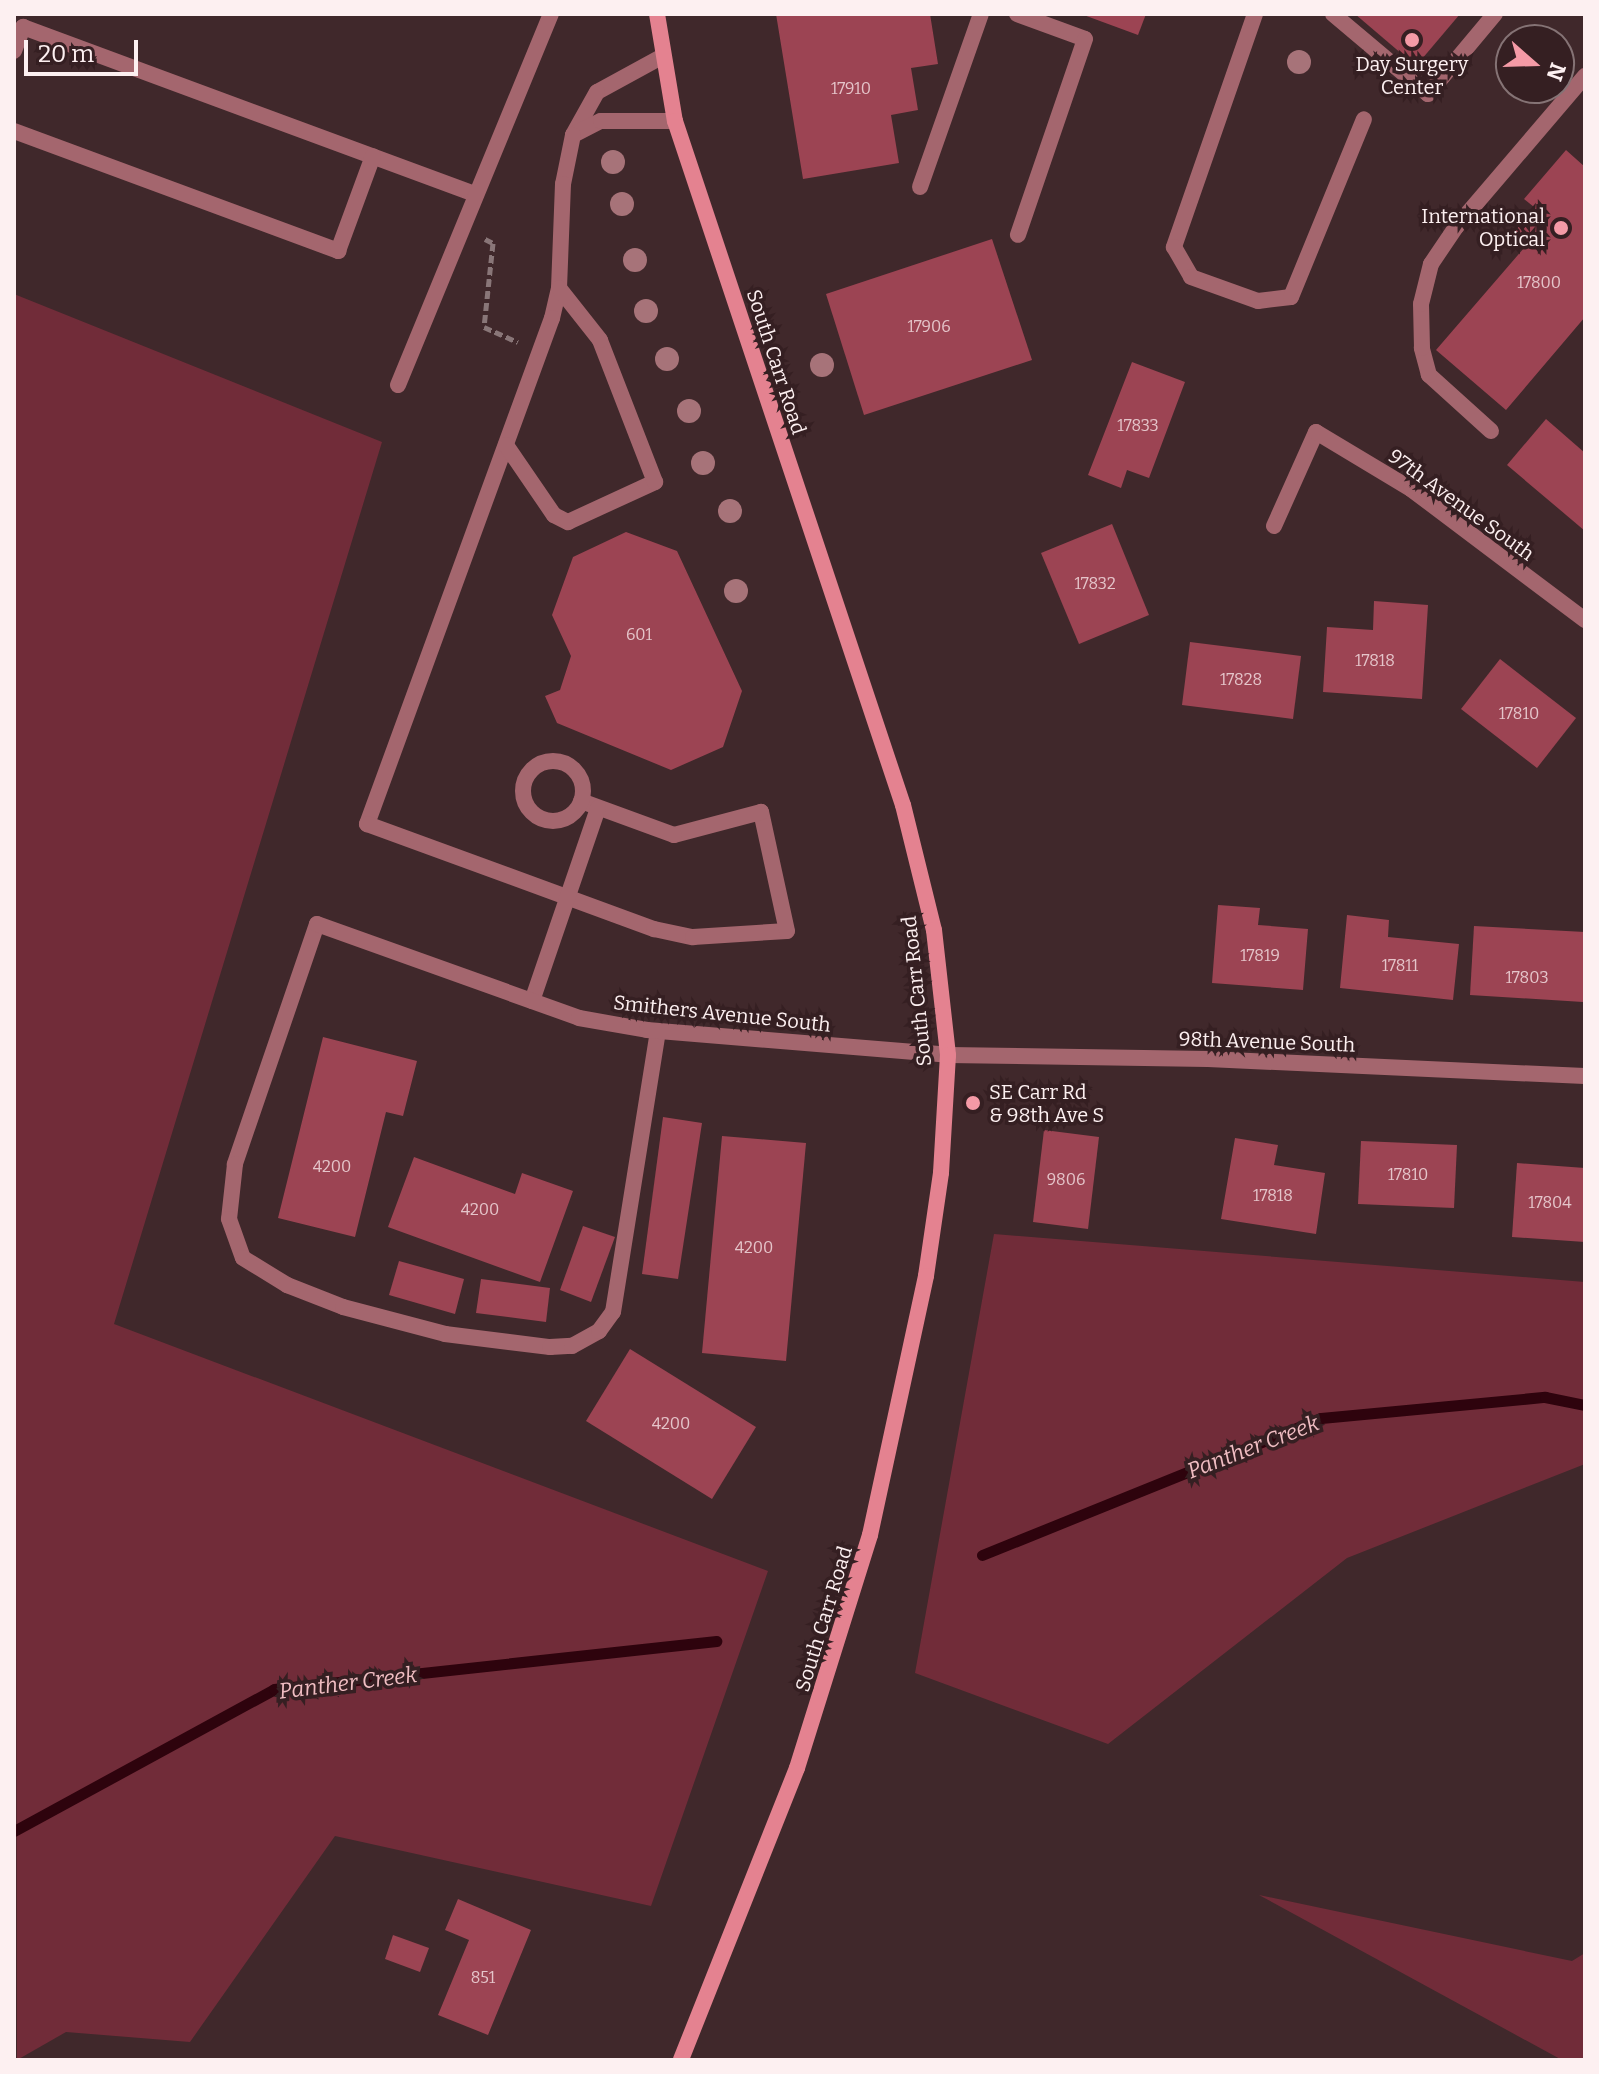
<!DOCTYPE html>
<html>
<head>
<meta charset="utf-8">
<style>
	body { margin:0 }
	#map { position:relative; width:1599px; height:2074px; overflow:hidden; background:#40282b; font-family:Bitter,serif }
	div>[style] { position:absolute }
	.green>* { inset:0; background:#712c39 }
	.stream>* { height:11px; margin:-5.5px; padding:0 5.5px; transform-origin:5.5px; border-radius:5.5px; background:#2e030d }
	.building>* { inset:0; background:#9c4453 }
	.path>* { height:5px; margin-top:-2.5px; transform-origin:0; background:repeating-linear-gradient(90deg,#897678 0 8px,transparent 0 12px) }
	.service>* { height:16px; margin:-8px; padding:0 8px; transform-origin:8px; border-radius:8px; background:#a4666e }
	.service>.ring { margin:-8px; padding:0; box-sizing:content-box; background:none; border:16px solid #a4666e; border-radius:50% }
	.minor>* { height:16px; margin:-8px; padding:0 8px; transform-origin:8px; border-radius:8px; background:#a4666e }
	.secondary>* { height:16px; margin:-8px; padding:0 8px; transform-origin:8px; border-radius:8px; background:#e48290 }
	.trees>* { width:24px; height:24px; margin:-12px; border-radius:50%; background:#a77379 }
	.dots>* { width:22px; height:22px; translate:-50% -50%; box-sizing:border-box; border:4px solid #351f22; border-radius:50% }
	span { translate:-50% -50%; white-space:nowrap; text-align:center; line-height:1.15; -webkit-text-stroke:7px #351f22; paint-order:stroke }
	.number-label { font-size:16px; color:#e5c5ca }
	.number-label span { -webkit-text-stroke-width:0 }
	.poi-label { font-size:20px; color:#fdf0f1 }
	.right { translate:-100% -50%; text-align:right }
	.left { translate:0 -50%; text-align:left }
	.street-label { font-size:20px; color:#fdf0f1 }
	.water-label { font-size:22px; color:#f0bdc2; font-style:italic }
	.frame { position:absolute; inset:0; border:16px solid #fdf0f1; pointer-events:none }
	.north { position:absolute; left:1495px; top:24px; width:80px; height:80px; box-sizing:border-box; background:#351f22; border:2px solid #857375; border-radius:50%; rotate:110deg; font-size:22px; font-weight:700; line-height:32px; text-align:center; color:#fdf0f1 }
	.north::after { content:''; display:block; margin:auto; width:28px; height:36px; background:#f49aa6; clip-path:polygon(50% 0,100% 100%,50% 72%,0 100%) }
	.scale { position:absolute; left:24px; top:40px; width:114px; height:36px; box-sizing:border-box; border:4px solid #fdf0f1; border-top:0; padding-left:10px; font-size:24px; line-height:28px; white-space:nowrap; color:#fdf0f1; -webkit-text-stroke:6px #351f22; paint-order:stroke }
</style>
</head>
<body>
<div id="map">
	<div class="green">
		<div style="clip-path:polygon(14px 294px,382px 442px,114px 1324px,768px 1571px,651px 1906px,335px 1836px,190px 2042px,66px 2032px,17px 2060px)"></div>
		<div style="clip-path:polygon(994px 1234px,1585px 1282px,1585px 1464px,1347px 1558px,1108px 1744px,915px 1673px)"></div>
		<div style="clip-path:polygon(1259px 1895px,1572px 1961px,1585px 1953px,1585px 2060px,1562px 2060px)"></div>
	</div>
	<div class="stream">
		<div style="left:982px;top:1555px;width:366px;rotate:-22deg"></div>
		<div style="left:1321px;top:1418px;width:225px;rotate:-5.4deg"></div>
		<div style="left:1545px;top:1397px;width:41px;rotate:11.3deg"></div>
		<div style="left:14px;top:1831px;width:296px;rotate:-28.6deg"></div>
		<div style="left:274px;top:1689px;width:445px;rotate:-6.2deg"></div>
	</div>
	<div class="building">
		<div style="clip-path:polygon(776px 14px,930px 14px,938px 64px,911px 68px,918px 110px,891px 115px,899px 163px,803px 179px)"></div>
		<div style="clip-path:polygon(1081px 14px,1146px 14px,1138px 35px)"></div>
		<div style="clip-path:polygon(1355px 14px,1460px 14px,1416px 66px)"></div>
		<div style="clip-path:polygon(1566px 150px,1585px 167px,1585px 317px,1506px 410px,1436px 350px,1524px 248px,1510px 236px,1534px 207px,1524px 199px)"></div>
		<div style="clip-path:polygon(992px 239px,1032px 360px,864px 415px,826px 294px)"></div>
		<div style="clip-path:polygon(1132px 362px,1185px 382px,1149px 478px,1127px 470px,1121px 488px,1088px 475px)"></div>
		<div style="clip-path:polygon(1546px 419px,1585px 453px,1585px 531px,1507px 465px)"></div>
		<div style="clip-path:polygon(1112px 524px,1149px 615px,1079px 644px,1041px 553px)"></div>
		<div style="clip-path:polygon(626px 532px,677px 551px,742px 691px,723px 747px,671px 770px,557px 723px,545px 696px,560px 690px,571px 656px,552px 615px,573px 557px)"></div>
		<div style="clip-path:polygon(1374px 601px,1428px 605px,1422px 699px,1323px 692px,1327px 627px,1373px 630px)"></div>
		<div style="clip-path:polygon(1190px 642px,1301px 656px,1293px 719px,1182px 705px)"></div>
		<div style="clip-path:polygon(1500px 659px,1576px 718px,1537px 768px,1461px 709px)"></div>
		<div style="clip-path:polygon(1218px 905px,1260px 908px,1258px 925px,1308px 929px,1303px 990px,1212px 983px)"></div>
		<div style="clip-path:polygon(1347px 915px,1389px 920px,1388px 937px,1459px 944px,1453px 1000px,1340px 988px)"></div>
		<div style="clip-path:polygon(1474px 926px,1585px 932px,1583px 1002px,1470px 995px)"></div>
		<div style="clip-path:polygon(323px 1037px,417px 1061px,403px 1116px,386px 1112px,355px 1237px,278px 1218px)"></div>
		<div style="clip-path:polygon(663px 1117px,702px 1123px,678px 1279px,642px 1274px)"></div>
		<div style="clip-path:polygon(1044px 1130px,1099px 1137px,1088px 1229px,1033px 1222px)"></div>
		<div style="clip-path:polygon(722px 1136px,806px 1143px,786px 1361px,702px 1353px)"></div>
		<div style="clip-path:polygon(1235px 1138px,1278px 1145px,1274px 1165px,1325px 1173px,1316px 1234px,1221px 1219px)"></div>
		<div style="clip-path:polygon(1361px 1141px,1457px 1145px,1454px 1208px,1358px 1204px)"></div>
		<div style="clip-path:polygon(414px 1157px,515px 1194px,522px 1173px,573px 1191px,540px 1282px,388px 1227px)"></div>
		<div style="clip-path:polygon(1517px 1163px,1585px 1168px,1585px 1242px,1512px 1237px)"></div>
		<div style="clip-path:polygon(583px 1226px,615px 1237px,591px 1302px,560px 1290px)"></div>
		<div style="clip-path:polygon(399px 1261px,464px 1279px,455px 1314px,389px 1295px)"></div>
		<div style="clip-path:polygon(481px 1279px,550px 1288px,546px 1322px,476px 1313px)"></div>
		<div style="clip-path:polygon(630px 1349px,756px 1427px,712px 1499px,586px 1421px)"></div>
		<div style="clip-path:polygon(458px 1899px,531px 1930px,488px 2035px,438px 2015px,469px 1940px,445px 1930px)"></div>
		<div style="clip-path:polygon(393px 1935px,429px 1948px,420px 1972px,385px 1959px)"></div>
	</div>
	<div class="path">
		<div style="left:485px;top:239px;width:9px;rotate:27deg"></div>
		<div style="left:493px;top:243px;width:84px;rotate:96.1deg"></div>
		<div style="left:484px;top:327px;width:37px;rotate:24deg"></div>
	</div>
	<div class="service">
		<div style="left:1017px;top:14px;width:72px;rotate:20.2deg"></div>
		<div style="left:1085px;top:39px;width:207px;rotate:108.9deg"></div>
		<div style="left:1255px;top:14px;width:247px;rotate:109.2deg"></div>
		<div style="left:1174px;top:247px;width:34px;rotate:60deg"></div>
		<div style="left:1191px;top:277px;width:71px;rotate:19.7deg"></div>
		<div style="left:1258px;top:301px;width:33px;rotate:-7deg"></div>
		<div style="left:1291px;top:297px;width:192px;rotate:-67.7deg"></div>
		<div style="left:1333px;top:14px;width:124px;rotate:40.1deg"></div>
		<div style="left:1428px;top:94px;width:104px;rotate:-50.1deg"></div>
		<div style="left:14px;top:51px;width:26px;rotate:-69deg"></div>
		<div style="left:23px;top:27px;width:483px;rotate:20.3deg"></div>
		<div style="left:663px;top:56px;width:75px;rotate:151.4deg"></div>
		<div style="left:597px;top:92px;width:49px;rotate:119.2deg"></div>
		<div style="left:573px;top:135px;width:31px;rotate:-27deg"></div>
		<div style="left:601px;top:121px;width:74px"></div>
		<div style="left:14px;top:131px;width:346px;rotate:20.3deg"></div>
		<div style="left:338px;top:251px;width:101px;rotate:-69.8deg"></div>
		<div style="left:573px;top:135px;width:50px;rotate:101.5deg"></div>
		<div style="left:563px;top:184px;width:104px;rotate:92.2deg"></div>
		<div style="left:559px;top:288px;width:31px;rotate:103deg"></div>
		<div style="left:552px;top:318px;width:539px;rotate:110.08deg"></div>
		<div style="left:367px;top:824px;width:306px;rotate:20.1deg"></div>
		<div style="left:654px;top:929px;width:40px;rotate:12deg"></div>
		<div style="left:693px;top:937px;width:94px;rotate:-3.7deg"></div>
		<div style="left:787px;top:931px;width:122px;rotate:-102.3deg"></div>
		<div style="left:761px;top:812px;width:90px;rotate:165.2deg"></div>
		<div style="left:674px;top:835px;width:99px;rotate:-159.9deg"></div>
		<div style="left:920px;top:187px;width:183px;rotate:-70.6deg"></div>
		<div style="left:398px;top:385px;width:401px;rotate:-67.6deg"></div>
		<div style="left:1491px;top:431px;width:84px;rotate:-137.9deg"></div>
		<div style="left:1429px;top:375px;width:28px;rotate:-105deg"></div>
		<div style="left:1422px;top:348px;width:44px;rotate:-91.3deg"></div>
		<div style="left:1421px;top:304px;width:41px;rotate:-76deg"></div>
		<div style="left:1431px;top:264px;width:45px;rotate:-56deg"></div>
		<div style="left:1456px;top:227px;width:199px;rotate:-49.5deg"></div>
		<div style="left:506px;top:445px;width:85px;rotate:55.6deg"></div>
		<div style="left:554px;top:515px;width:16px;rotate:27deg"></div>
		<div style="left:568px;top:522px;width:96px;rotate:-24.7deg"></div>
		<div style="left:655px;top:482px;width:152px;rotate:-111.2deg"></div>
		<div style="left:600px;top:340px;width:66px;rotate:-128.3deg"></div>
		<div class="ring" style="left:523px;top:761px;width:44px;height:44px"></div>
		<div style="left:317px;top:924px;width:254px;rotate:108.9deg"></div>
		<div style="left:235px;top:1164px;width:55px;rotate:96.2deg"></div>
		<div style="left:229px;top:1219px;width:41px;rotate:70.3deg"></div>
		<div style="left:243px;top:1258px;width:52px;rotate:31.5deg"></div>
		<div style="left:287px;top:1285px;width:60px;rotate:21.4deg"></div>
		<div style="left:343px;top:1307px;width:106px;rotate:14.8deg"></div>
		<div style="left:445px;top:1334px;width:106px;rotate:7.1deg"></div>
		<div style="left:550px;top:1347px;width:22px;rotate:-3deg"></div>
		<div style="left:572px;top:1346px;width:31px;rotate:-29deg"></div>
		<div style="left:599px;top:1331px;width:24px;rotate:-54deg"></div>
		<div style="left:613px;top:1312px;width:284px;rotate:-80.9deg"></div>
		<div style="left:532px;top:1001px;width:204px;rotate:-71.1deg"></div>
	</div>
	<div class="minor">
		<div style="left:1274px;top:526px;width:103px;rotate:-65.9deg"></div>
		<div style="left:1316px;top:432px;width:111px;rotate:31deg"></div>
		<div style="left:1411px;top:489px;width:218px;rotate:37deg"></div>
		<div style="left:317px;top:924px;width:278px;rotate:19.7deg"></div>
		<div style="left:579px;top:1018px;width:69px;rotate:10deg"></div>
		<div style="left:647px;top:1030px;width:302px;rotate:4.7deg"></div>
		<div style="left:948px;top:1055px;width:260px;rotate:0.9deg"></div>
		<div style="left:1208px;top:1059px;width:377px;rotate:2.6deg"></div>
	</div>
	<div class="secondary">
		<div style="left:657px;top:14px;width:109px;rotate:80.5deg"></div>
		<div style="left:675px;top:121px;width:721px;rotate:71.57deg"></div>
		<div style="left:903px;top:805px;width:129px;rotate:76.1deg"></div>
		<div style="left:934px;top:930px;width:126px;rotate:83.6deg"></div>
		<div style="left:948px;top:1055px;width:118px;rotate:93.4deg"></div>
		<div style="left:941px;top:1173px;width:104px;rotate:98.3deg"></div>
		<div style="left:926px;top:1276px;width:265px;rotate:102.2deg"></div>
		<div style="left:870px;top:1535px;width:244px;rotate:107.4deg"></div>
		<div style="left:797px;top:1768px;width:314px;rotate:111.7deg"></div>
	</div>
	<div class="trees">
		<div style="left:1299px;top:62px"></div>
		<div style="left:613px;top:162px"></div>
		<div style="left:622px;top:204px"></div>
		<div style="left:635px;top:260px"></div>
		<div style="left:646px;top:311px"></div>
		<div style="left:667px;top:359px"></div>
		<div style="left:822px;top:365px"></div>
		<div style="left:689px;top:411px"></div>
		<div style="left:703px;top:463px"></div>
		<div style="left:730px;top:511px"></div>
		<div style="left:736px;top:591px"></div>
	</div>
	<div class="dots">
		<div style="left:1412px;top:40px;background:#f49aa6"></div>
		<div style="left:1561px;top:228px;background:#f49aa6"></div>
		<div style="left:973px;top:1103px;background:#f49aa6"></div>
	</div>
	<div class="number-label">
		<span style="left:851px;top:89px">17910</span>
		<span style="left:1539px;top:283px">17800</span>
		<span style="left:929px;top:327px">17906</span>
		<span style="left:1138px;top:426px">17833</span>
		<span style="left:1095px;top:584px">17832</span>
		<span style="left:639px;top:635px">601</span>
		<span style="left:1375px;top:661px">17818</span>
		<span style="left:1241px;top:680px">17828</span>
		<span style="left:1519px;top:714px">17810</span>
		<span style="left:1260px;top:956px">17819</span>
		<span style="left:1400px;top:966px">17811</span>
		<span style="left:1527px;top:978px">17803</span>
		<span style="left:332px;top:1167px">4200</span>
		<span style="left:1408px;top:1175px">17810</span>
		<span style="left:1066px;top:1180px">9806</span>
		<span style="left:1273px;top:1196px">17818</span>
		<span style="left:1550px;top:1203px">17804</span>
		<span style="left:480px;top:1210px">4200</span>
		<span style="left:754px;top:1248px">4200</span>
		<span style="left:671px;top:1424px">4200</span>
		<span style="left:483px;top:1978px">851</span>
	</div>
	<div class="poi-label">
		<span style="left:1412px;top:76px">Day Surgery<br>Center</span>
		<span class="right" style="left:1545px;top:228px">International<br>Optical</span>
		<span class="left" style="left:989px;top:1104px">SE Carr Rd<br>&amp; 98th Ave S</span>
	</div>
	<div class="street-label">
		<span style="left:776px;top:362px;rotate:72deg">South Carr Road</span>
		<span style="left:1461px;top:505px;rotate:36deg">97th Avenue South</span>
		<span style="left:917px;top:991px;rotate:-96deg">South Carr Road</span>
		<span style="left:722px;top:1014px;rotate:6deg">Smithers Avenue South</span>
		<span style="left:1267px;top:1042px;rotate:2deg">98th Avenue South</span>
		<span style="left:824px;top:1619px;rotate:-73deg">South Carr Road</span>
	</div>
	<div class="water-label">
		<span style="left:1253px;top:1447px;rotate:-21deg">Panther Creek</span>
		<span style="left:348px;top:1683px;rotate:-7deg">Panther Creek</span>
	</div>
	<div class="frame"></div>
	<div class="north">N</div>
	<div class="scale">20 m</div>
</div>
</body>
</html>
